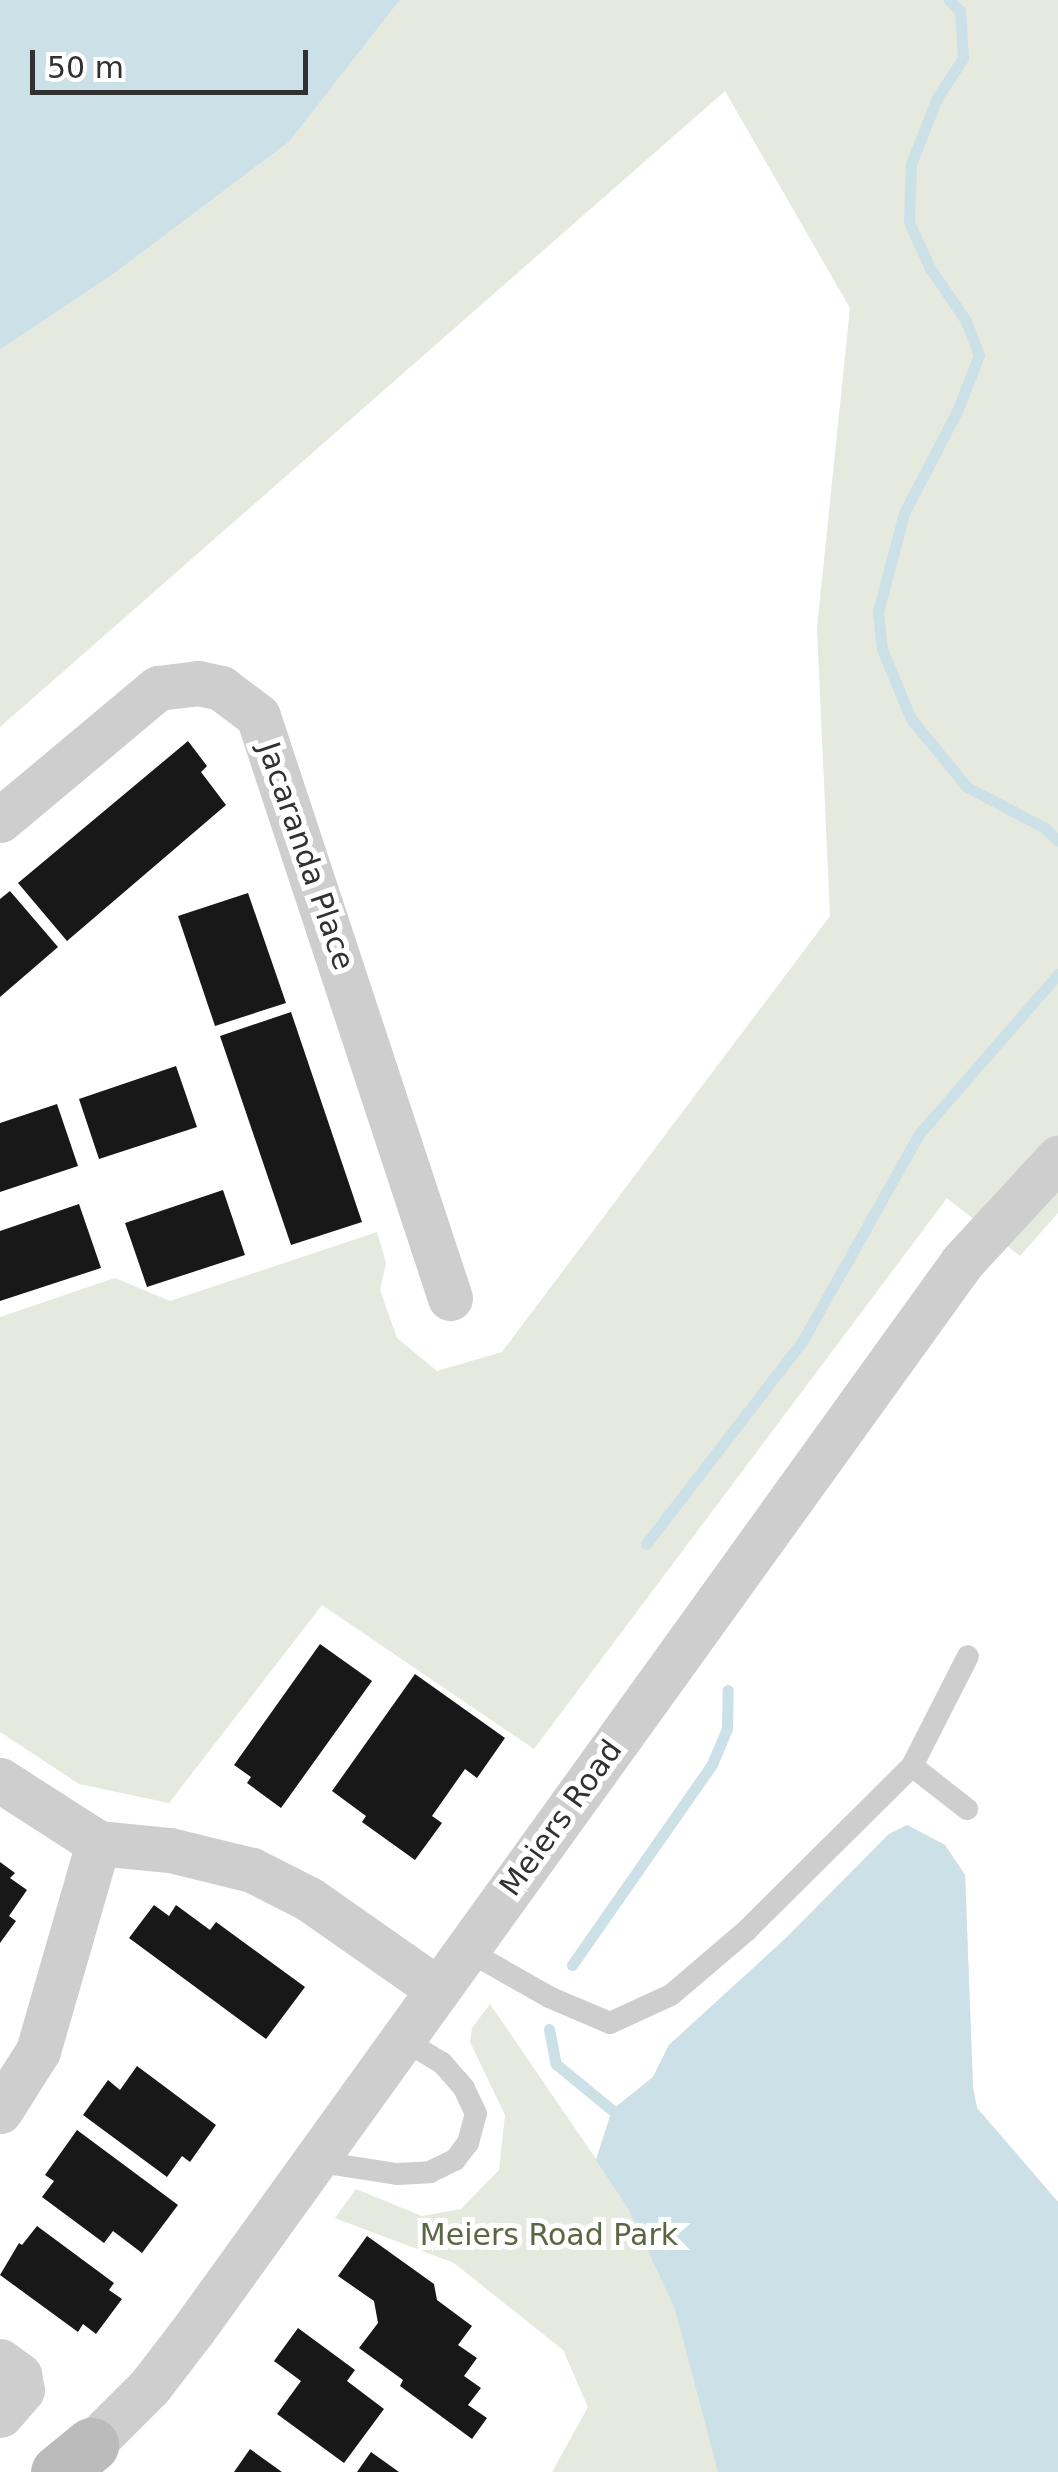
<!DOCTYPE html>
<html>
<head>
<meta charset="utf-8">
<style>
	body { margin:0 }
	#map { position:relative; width:1058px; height:2472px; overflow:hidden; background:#fff; font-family:"DejaVu Sans",sans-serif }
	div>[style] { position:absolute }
	.green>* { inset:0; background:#e5e9de }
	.water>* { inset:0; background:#cce0e7 }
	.stream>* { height:11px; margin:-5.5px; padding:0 5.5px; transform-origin:5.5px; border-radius:5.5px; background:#cce0e7 }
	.building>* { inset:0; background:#181818 }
	.lane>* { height:22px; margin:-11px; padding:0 11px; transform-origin:11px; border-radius:11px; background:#cecece }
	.street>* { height:45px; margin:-22.5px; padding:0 22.5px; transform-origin:22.5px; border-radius:22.5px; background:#cecece }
	.secondary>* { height:55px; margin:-27.5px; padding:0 27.5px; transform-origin:27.5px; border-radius:27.5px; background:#bbb }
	span { translate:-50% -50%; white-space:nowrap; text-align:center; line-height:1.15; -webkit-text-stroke:10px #fff; paint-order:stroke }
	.street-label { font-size:30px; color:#313131 }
	.park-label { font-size:30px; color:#596842 }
	.scale { position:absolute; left:30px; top:50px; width:278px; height:45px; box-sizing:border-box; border:5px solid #313131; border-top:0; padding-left:12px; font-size:30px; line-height:35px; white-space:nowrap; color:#313131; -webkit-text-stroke:8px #fff; paint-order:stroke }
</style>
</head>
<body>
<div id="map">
	<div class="green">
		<div style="clip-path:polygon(400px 0,1058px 0,1058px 1213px,1020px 1256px,947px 1198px,534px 1749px,322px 1605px,169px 1803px,79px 1784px,0 1732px,0 1317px,115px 1278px,170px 1301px,377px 1232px,386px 1263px,380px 1290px,397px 1338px,437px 1371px,502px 1352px,830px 916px,817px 628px,850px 308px,725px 91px,0 727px,0 350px,116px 272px,289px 142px)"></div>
		<div style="clip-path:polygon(907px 1825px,945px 1845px,965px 1875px,973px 2088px,977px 2108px,1058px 2202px,1058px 2472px,552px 2472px,588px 2407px,563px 2350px,454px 2263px,335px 2218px,356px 2189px,422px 2216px,461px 2209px,499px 2170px,505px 2115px,470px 2042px,472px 2028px,490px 2004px,596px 2159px,612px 2110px,653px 2077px,669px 2045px,785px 1939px,889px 1834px)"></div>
	</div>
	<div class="water">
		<div style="clip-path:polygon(0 0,400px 0,289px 142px,116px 272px,0 350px)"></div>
		<div style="clip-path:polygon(907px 1825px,945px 1845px,965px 1875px,973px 2088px,977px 2108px,1058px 2202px,1058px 2472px,718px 2472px,675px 2309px,629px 2210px,596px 2160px,612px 2110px,653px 2077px,669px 2045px,785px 1939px,889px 1834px)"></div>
	</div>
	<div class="stream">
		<div style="left:949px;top:0;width:16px;rotate:45deg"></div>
		<div style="left:960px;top:11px;width:47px;rotate:86.3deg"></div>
		<div style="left:963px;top:58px;width:48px;rotate:123deg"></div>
		<div style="left:937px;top:98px;width:71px;rotate:111.5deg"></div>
		<div style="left:911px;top:164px;width:58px;rotate:92deg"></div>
		<div style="left:909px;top:222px;width:51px;rotate:65.5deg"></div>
		<div style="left:930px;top:268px;width:64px;rotate:55.8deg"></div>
		<div style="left:966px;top:321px;width:36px;rotate:69deg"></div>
		<div style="left:979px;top:355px;width:58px;rotate:111.3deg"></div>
		<div style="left:958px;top:409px;width:117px;rotate:117.4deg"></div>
		<div style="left:904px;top:513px;width:102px;rotate:104.7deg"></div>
		<div style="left:878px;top:612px;width:37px;rotate:84deg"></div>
		<div style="left:882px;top:649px;width:76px;rotate:67.5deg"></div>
		<div style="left:911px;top:719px;width:88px;rotate:50.5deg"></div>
		<div style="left:967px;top:787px;width:88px;rotate:27.7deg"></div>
		<div style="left:1045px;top:828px;width:18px;rotate:45deg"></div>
		<div style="left:646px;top:1544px;width:257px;rotate:-52.4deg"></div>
		<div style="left:803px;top:1340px;width:236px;rotate:-60.6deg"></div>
		<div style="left:919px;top:1134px;width:212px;rotate:-49deg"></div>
		<div style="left:572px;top:1965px;width:245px;rotate:-55.1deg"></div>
		<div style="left:712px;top:1764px;width:38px;rotate:-67deg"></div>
		<div style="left:727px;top:1729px;width:39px;rotate:-89deg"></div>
		<div style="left:549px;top:2029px;width:36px;rotate:79deg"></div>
		<div style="left:556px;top:2064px;width:72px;rotate:39.4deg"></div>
	</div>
	<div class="building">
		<div style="clip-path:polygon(188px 741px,207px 766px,201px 772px,226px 805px,67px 941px,18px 883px)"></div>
		<div style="clip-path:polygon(10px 891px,58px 947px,0 997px,0 899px)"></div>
		<div style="clip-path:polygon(248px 893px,286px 1003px,215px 1026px,178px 916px)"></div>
		<div style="clip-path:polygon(291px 1012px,362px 1222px,291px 1245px,220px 1036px)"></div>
		<div style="clip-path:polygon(176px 1066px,197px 1127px,99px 1159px,79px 1099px)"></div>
		<div style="clip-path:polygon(57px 1104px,78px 1166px,0 1192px,0 1123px)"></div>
		<div style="clip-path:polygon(223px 1190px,245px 1255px,147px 1287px,125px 1223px)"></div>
		<div style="clip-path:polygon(79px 1204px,101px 1268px,0 1301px,0 1231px)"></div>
		<div style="clip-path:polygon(320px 1644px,372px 1681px,281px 1808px,247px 1783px,251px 1777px,234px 1765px)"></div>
		<div style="clip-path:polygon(415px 1674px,505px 1738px,477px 1778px,465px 1769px,432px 1816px,442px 1823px,415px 1860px,362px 1822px,366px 1816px,332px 1791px)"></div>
		<div style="clip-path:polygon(0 1862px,15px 1873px,10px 1878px,27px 1890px,9px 1916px,16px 1921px,0 1943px)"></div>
		<div style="clip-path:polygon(154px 1905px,169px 1916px,176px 1905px,210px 1930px,216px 1922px,305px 1987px,266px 2039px,129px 1938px)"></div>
		<div style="clip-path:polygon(137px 2066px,216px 2125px,190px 2162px,182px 2156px,167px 2177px,83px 2115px,108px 2080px,120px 2090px)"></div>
		<div style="clip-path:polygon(77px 2130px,178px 2205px,142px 2253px,113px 2231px,104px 2243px,42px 2197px,54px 2181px,45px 2175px)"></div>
		<div style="clip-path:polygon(37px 2226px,114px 2283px,109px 2290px,122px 2299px,96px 2334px,83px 2324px,78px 2332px,0 2275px,19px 2243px,22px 2245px)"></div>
		<div style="clip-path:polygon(367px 2236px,434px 2284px,437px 2300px,472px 2326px,458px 2345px,477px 2358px,464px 2376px,481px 2388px,468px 2405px,487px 2418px,472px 2439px,400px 2386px,403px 2380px,359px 2348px,378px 2323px,374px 2301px,338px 2276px)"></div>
		<div style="clip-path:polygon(298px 2328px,355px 2370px,347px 2381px,384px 2409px,344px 2463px,277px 2414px,301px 2381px,274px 2361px)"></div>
		<div style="clip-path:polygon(250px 2449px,282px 2472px,234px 2472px)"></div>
		<div style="clip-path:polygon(371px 2452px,399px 2472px,357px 2472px)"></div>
	</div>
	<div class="lane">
		<div style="left:912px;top:1766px;width:70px;rotate:38deg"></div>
		<div style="left:484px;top:1960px;width:75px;rotate:29.6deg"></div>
		<div style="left:549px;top:1997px;width:66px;rotate:23.1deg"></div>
		<div style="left:610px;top:2023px;width:67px;rotate:-24.7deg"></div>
		<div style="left:671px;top:1995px;width:100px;rotate:-40.5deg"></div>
		<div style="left:747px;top:1930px;width:233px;rotate:-44.8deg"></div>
		<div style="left:912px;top:1766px;width:123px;rotate:-63deg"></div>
		<div style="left:313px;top:2161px;width:85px;rotate:8.8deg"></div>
		<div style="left:397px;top:2174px;width:33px;rotate:-3deg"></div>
		<div style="left:430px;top:2172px;width:28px;rotate:-26deg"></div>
		<div style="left:455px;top:2160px;width:21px;rotate:-53deg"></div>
		<div style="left:468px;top:2143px;width:30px;rotate:-75deg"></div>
		<div style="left:476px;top:2114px;width:29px;rotate:-115deg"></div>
		<div style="left:464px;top:2088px;width:33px;rotate:-131deg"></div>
		<div style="left:442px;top:2063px;width:47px;rotate:-149deg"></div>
	</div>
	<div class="street">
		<div style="left:0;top:820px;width:206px;rotate:-39.9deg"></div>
		<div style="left:158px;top:688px;width:40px;rotate:-7.1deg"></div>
		<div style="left:198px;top:683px;width:24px;rotate:12deg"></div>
		<div style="left:221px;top:688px;width:46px;rotate:37.1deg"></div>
		<div style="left:258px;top:716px;width:613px;rotate:71.74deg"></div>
		<div style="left:0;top:1780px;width:117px;rotate:32.7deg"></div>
		<div style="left:98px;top:1843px;width:72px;rotate:5.6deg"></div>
		<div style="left:170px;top:1850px;width:84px;rotate:13.7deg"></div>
		<div style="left:252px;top:1870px;width:64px;rotate:27deg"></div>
		<div style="left:309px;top:1899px;width:155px;rotate:35deg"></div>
		<div style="left:0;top:2111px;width:71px;rotate:-57.7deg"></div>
		<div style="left:38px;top:2051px;width:216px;rotate:-73.9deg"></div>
		<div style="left:0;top:2361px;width:24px;rotate:36deg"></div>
		<div style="left:19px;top:2375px;width:15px;rotate:79deg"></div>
		<div style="left:22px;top:2390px;width:33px;rotate:131deg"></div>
		<div style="left:91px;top:2445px;width:83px;rotate:-45deg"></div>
		<div style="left:150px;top:2386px;width:71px;rotate:-52.5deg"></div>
		<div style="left:193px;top:2330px;width:1316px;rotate:-54.24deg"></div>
		<div style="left:962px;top:1262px;width:142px;rotate:-47.3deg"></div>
	</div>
	<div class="secondary">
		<div style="left:58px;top:2472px;width:43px;rotate:-39.3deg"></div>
	</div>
	<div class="street-label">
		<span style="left:306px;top:856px;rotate:71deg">Jacaranda Place</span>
		<span style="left:561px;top:1818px;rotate:-54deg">Meiers Road</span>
	</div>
	<div class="park-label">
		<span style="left:549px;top:2235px">Meiers Road Park</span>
	</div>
	<div class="scale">50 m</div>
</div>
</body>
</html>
